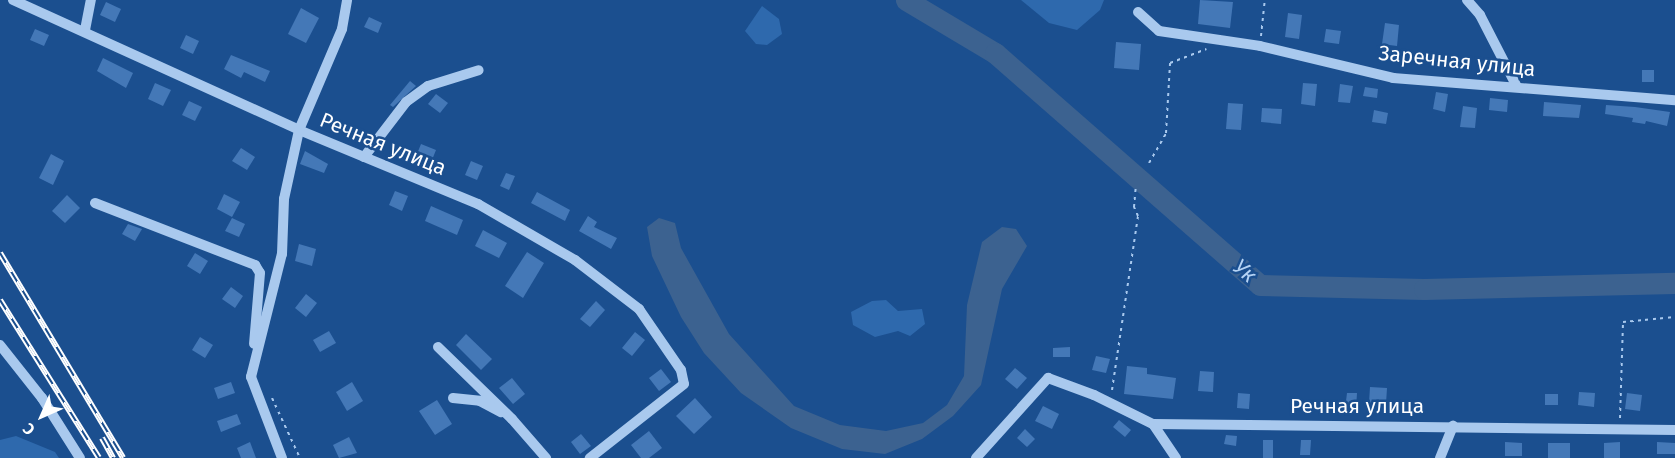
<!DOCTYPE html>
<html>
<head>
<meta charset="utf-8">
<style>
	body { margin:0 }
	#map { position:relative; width:1675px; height:458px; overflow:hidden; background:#1b4f8f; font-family:"Fira Sans",sans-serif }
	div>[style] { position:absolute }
	.green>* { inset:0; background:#2e69ad }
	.water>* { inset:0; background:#3c6290 }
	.river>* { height:21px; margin:-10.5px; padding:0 10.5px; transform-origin:10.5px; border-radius:10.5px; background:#3c6290 }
	.building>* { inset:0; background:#4478b7 }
	.path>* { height:2px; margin-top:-1px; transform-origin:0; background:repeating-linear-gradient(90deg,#a9c9ee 0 3px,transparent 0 7.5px) }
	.minor>* { height:10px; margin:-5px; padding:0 5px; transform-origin:5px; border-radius:5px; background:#a9c9ee }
	.rail>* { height:6px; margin-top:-3px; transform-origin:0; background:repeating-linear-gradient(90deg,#1b4f8f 0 11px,#fff 0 22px); box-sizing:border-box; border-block:2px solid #fff }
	span { translate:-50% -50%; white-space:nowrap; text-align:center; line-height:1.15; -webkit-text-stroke:5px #1b4f8f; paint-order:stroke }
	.street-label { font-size:21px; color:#fff }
	.water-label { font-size:22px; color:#b5d3f5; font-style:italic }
	.north { position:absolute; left:12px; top:386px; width:60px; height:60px; -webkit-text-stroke:4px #1b4f8f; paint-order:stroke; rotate:225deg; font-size:16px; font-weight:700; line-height:24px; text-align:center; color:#fff }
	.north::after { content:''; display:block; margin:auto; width:21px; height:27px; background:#fff; clip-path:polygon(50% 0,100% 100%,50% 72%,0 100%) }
</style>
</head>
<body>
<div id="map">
	<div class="green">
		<div style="clip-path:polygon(1021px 0,1104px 0,1100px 10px,1077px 30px,1049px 23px)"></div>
		<div style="clip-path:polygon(762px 6px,779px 19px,782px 34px,767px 45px,756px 44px,745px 31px)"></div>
		<div style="clip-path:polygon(886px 300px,898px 311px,922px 309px,925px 324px,910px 336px,898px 331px,875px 337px,853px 325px,851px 312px,872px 301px)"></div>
		<div style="clip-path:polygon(16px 436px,55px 452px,59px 458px,0 458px,0 440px)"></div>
	</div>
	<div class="water">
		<div style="clip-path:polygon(659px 218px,675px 223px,681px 248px,729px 334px,794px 406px,840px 425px,886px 431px,923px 423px,947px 405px,964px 376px,967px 305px,982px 242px,1002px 227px,1016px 229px,1027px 246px,1002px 289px,981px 385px,953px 416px,922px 439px,885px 454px,842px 449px,791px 428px,741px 393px,704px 353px,681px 317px,652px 256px,647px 227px)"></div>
	</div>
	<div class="river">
		<div style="left:906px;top:0;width:104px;rotate:30.8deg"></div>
		<div style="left:995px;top:53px;width:352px;rotate:41.2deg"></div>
		<div style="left:1260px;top:285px;width:164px;rotate:1.4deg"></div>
		<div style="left:1424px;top:289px;width:251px;rotate:-1.4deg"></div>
	</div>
	<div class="building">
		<div style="clip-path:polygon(1200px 0,1233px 2px,1230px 28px,1198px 24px)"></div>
		<div style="clip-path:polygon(106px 2px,121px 9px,115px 22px,100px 15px)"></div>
		<div style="clip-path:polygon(301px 8px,319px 18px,306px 43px,288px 34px)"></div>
		<div style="clip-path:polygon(1288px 13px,1302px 15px,1299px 39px,1285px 37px)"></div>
		<div style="clip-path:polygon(369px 17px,382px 23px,378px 33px,364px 27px)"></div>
		<div style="clip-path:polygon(1385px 23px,1399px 25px,1397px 46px,1382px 44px)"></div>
		<div style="clip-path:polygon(35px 29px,49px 35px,44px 46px,30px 40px)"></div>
		<div style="clip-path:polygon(1326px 29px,1341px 31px,1339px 44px,1324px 42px)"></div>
		<div style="clip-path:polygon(186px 35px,199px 41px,193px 54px,180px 48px)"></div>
		<div style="clip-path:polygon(1116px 42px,1141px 44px,1139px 70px,1114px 68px)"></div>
		<div style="clip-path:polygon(231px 55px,270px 71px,265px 82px,244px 72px,241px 78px,224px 69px)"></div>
		<div style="clip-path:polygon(103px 58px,133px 73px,126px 88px,97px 71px)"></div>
		<div style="clip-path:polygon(1642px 70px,1654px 70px,1654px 82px,1642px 82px)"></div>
		<div style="clip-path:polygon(410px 81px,416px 86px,393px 107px,390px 105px)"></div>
		<div style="clip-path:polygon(155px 83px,171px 90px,163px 106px,148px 99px)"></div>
		<div style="clip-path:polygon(1303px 83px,1317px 84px,1315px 106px,1301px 104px)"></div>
		<div style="clip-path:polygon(1340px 84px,1353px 86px,1350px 103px,1338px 102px)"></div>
		<div style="clip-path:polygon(1365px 87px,1378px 89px,1377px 98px,1363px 96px)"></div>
		<div style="clip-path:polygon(1436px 92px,1448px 94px,1445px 112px,1433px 109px)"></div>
		<div style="clip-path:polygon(436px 94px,448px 103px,440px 113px,428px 104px)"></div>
		<div style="clip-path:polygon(1490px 98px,1508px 100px,1507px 112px,1489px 110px)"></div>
		<div style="clip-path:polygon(189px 101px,202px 107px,195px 121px,182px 115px)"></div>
		<div style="clip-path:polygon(1544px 102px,1581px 105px,1579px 118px,1543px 116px)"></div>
		<div style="clip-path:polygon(1228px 103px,1243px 104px,1241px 130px,1226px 129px)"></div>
		<div style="clip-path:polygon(1606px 105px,1635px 107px,1670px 112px,1667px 126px,1646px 121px,1645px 124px,1632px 122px,1633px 118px,1605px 114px)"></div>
		<div style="clip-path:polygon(1463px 106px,1477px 108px,1475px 128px,1460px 127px)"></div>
		<div style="clip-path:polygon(1262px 108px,1282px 109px,1281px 124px,1261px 122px)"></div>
		<div style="clip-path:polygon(1374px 110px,1388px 113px,1386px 124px,1372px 122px)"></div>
		<div style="clip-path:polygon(421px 144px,436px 150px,432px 160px,417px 154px)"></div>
		<div style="clip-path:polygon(241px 148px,255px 157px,247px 170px,232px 161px)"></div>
		<div style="clip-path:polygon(305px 151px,328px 164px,324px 173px,300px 164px)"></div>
		<div style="clip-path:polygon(51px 154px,64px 161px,53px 185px,39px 178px)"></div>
		<div style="clip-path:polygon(471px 161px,483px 166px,477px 180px,465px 175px)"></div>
		<div style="clip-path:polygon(506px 173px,515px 176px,509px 190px,500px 186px)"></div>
		<div style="clip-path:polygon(395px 191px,408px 196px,402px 211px,389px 205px)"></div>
		<div style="clip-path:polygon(537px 192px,570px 210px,565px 221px,531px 203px)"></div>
		<div style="clip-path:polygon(224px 194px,240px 202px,232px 217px,217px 209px)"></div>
		<div style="clip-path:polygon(67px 195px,80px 208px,65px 223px,52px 211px)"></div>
		<div style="clip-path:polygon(431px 206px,463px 220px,457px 235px,425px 221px)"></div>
		<div style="clip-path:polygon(588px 216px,597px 222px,594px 227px,617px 238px,611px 249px,579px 231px)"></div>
		<div style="clip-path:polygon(232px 218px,245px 224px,239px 237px,225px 231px)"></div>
		<div style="clip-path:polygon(128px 224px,142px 229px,135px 241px,122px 234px)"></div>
		<div style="clip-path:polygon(483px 230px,507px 243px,499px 258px,475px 246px)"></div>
		<div style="clip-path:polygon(299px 244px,316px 249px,312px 266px,295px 261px)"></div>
		<div style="clip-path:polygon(527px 252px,544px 263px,523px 298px,505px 286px)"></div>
		<div style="clip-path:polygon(195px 253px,208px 261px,200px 274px,187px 266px)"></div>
		<div style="clip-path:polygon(231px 287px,243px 296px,235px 308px,222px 299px)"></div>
		<div style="clip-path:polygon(306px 294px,317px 303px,306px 317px,295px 308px)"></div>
		<div style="clip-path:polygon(596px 301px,605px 310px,590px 327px,580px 319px)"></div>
		<div style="clip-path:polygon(329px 331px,336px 343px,320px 352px,313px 340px)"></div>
		<div style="clip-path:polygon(635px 332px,645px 340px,632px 356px,622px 348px)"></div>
		<div style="clip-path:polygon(466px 334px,492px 359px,481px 370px,456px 345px)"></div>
		<div style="clip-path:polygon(200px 337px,213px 345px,205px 358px,192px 350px)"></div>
		<div style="clip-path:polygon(1070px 347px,1070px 357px,1053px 357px,1053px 348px)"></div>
		<div style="clip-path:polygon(1096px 356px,1110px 359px,1106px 373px,1092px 370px)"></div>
		<div style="clip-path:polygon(1127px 366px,1147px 368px,1147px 374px,1176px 378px,1173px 399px,1124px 394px)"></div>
		<div style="clip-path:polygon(1015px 368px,1027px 378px,1017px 389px,1005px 379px)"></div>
		<div style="clip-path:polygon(661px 369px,671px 382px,659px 391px,649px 378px)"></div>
		<div style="clip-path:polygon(1200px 371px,1214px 372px,1213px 392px,1198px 391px)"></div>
		<div style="clip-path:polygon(512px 378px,525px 394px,513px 404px,499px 388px)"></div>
		<div style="clip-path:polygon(231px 382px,235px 393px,218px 399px,214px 388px)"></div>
		<div style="clip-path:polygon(352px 382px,363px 401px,347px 411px,336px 392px)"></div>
		<div style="clip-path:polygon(1370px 387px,1387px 388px,1386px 404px,1369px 403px)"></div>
		<div style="clip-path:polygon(1579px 392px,1595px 393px,1594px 407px,1578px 405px)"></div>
		<div style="clip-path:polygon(1238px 393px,1250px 394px,1249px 409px,1237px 408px)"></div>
		<div style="clip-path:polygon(1347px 393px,1357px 393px,1356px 410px,1345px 409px)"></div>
		<div style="clip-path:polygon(1627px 393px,1642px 395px,1640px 411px,1625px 409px)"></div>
		<div style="clip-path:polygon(1545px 394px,1558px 394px,1558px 405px,1545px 405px)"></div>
		<div style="clip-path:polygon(695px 398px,712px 417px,694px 434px,676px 416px)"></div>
		<div style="clip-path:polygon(437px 400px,452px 424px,435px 435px,419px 411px)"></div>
		<div style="clip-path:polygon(1043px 406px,1059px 414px,1052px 429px,1035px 421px)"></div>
		<div style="clip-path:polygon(237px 414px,241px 424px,221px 432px,217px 421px)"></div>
		<div style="clip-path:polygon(1119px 420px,1131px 430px,1125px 437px,1113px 427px)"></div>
		<div style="clip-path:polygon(1025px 429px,1035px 439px,1027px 447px,1017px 438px)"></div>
		<div style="clip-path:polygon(649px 431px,662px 448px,649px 458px,641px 458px,631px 445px)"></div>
		<div style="clip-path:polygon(581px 434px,591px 446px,580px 454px,571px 442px)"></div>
		<div style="clip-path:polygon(1226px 435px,1237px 436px,1236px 446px,1224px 444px)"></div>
		<div style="clip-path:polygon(349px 437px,357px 453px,339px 458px,333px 445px)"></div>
		<div style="clip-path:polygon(1263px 440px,1273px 440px,1273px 458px,1263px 458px)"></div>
		<div style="clip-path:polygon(1301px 440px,1311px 440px,1310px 455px,1300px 455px)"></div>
		<div style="clip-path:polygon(250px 442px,256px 458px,241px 458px,237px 448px)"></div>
		<div style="clip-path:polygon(1505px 442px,1522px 443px,1522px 456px,1505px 456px)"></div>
		<div style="clip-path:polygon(1620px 442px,1620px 458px,1604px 458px,1604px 443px)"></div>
		<div style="clip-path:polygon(1657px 442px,1675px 443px,1675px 454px,1657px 454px)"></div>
		<div style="clip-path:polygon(1548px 443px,1570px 443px,1570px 458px,1548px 458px)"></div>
	</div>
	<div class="path">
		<div style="left:1261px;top:36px;width:36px;rotate:-84deg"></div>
		<div style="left:1149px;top:163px;width:34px;rotate:-60deg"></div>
		<div style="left:1166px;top:133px;width:70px;rotate:-86.7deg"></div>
		<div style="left:1170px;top:63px;width:39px;rotate:-21deg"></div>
		<div style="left:1112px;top:390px;width:176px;rotate:-81.5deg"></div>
		<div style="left:1138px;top:216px;width:10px;rotate:-114deg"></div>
		<div style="left:1134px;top:207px;width:21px;rotate:-85deg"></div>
		<div style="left:272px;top:398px;width:66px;rotate:65deg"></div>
		<div style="left:1620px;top:418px;width:96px;rotate:-88.2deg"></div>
		<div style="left:1623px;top:322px;width:52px;rotate:-5.5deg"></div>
	</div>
	<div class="minor">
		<div style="left:13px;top:0;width:314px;rotate:24.4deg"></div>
		<div style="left:299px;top:130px;width:194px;rotate:22.5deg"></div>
		<div style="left:478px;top:204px;width:112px;rotate:30deg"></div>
		<div style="left:575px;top:260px;width:81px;rotate:37.4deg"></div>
		<div style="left:639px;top:309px;width:74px;rotate:55.5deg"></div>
		<div style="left:681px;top:370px;width:14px;rotate:78deg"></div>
		<div style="left:684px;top:384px;width:120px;rotate:141.8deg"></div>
		<div style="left:1467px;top:0;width:20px;rotate:49deg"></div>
		<div style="left:1480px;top:15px;width:81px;rotate:62.8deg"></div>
		<div style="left:1138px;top:12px;width:28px;rotate:42deg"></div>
		<div style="left:1159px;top:31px;width:102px;rotate:8.4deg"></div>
		<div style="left:1260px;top:46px;width:137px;rotate:13.5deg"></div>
		<div style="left:1393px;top:78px;width:283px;rotate:4.5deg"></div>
		<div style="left:85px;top:30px;width:31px;rotate:-79deg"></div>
		<div style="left:364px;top:157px;width:69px;rotate:-52.6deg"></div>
		<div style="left:406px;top:102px;width:27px;rotate:-36deg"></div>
		<div style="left:428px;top:86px;width:53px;rotate:-17.4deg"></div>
		<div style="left:95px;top:203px;width:172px;rotate:21.2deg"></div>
		<div style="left:255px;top:265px;width:9px;rotate:58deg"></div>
		<div style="left:260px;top:273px;width:71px;rotate:94.8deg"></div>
		<div style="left:0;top:345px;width:68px;rotate:51.6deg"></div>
		<div style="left:42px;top:398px;width:71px;rotate:57.7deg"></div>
		<div style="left:438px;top:347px;width:103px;rotate:44.2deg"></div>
		<div style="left:512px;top:419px;width:52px;rotate:48.9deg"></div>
		<div style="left:453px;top:398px;width:27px;rotate:6deg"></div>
		<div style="left:480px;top:401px;width:24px;rotate:28deg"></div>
		<div style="left:1153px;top:424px;width:41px;rotate:55.9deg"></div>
		<div style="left:282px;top:458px;width:87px;rotate:-110.9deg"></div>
		<div style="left:251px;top:377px;width:127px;rotate:-75.9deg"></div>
		<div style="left:282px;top:254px;width:55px;rotate:-87.9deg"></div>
		<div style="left:284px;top:199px;width:71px;rotate:-77.7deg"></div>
		<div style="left:299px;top:130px;width:110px;rotate:-66.9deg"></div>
		<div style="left:342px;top:29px;width:29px;rotate:-80deg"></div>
		<div style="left:976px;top:458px;width:108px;rotate:-48deg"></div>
		<div style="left:1048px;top:378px;width:49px;rotate:20.3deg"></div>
		<div style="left:1094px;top:395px;width:66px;rotate:26.2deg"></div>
		<div style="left:1153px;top:424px;width:522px;rotate:0.66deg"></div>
		<div style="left:1440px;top:458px;width:35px;rotate:-68deg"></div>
	</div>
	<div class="rail">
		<div style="left:0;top:253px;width:239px;rotate:59deg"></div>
		<div style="left:0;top:300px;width:186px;rotate:57.9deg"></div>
		<div style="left:102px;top:438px;width:23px;rotate:61deg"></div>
	</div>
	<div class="street-label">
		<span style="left:1457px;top:61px;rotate:6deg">Заречная улица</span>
		<span style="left:383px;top:144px;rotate:22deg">Речная улица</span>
		<span style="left:1357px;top:406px">Речная улица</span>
	</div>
	<div class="water-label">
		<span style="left:1245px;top:271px;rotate:40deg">Ук</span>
	</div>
	<div class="north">С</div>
</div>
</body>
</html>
